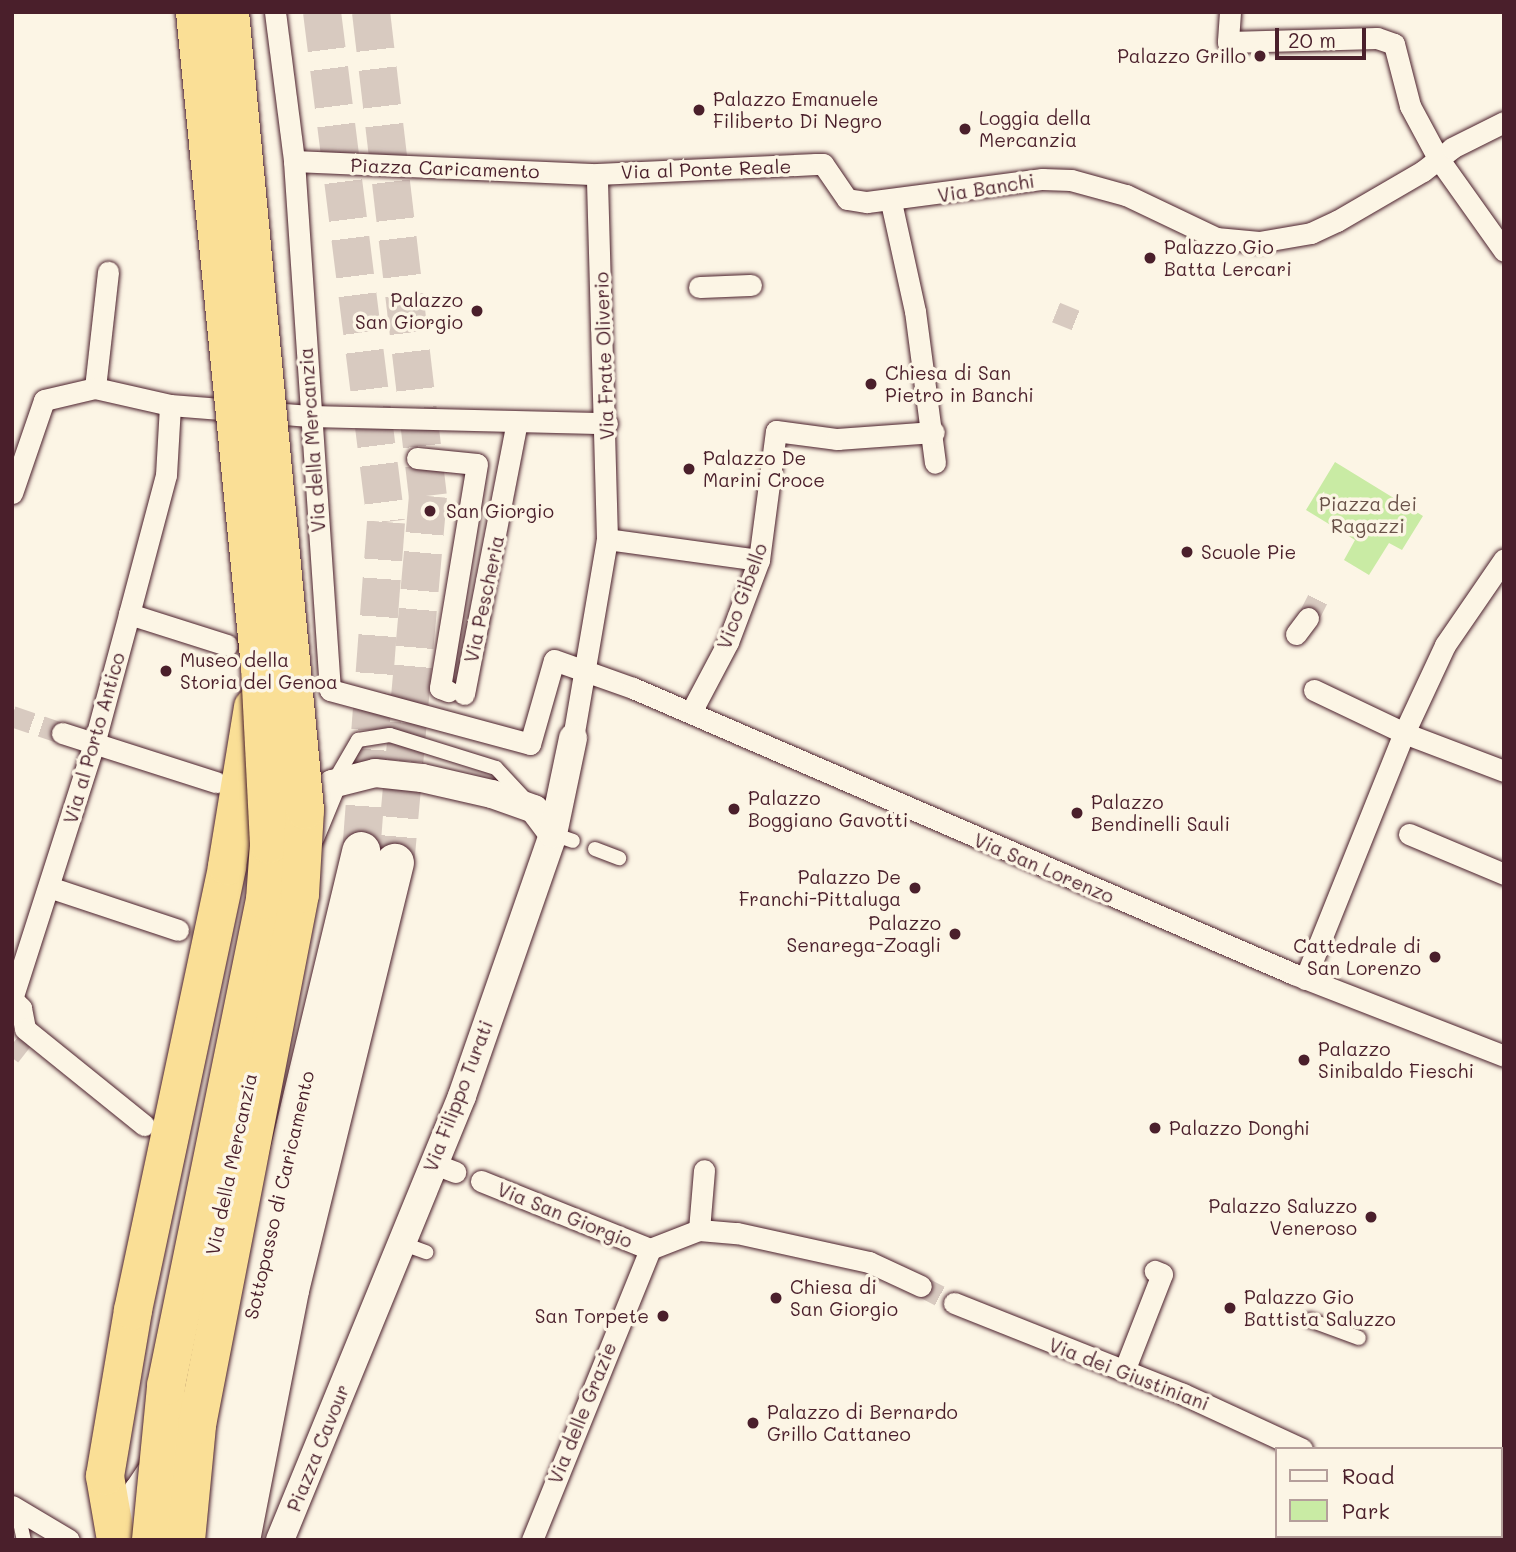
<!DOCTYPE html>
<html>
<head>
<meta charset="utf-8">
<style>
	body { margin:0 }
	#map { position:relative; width:1516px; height:1552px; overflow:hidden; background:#fcf5e5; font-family:Mali,sans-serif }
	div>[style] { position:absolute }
	.green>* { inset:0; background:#c9eba4 }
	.pedestrian-tunnel>* { height:21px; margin-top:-10.5px; transform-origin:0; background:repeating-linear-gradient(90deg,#d8cac0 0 21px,transparent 0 31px) }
	.secondary-tunnel>* { height:38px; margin-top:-19px; transform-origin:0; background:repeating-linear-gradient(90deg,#d8cac0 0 38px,transparent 0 57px) }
	.roads { filter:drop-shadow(0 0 2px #4a1f2b) drop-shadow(0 0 2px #4a1f2b) }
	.service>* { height:14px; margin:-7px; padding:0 7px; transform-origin:7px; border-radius:7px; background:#fcf5e5 }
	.pedestrian>* { height:21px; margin:-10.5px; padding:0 10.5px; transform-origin:10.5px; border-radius:10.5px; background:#fcf5e5 }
	.minor>* { height:28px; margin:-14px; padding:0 14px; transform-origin:14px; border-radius:14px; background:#fcf5e5 }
	.secondary>* { height:38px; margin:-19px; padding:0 19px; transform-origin:19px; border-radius:19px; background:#fcf5e5 }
	.trunk>* { height:38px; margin:-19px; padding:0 19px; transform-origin:19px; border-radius:19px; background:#fadf96 }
	.bridges { filter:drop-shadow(0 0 2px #4a1f2b) drop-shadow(0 0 2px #4a1f2b) }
	.trunk-bridge>* { height:38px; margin:-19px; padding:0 19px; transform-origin:19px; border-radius:19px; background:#fadf96 }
	.dots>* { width:19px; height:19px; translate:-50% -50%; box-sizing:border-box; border:4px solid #fcf5e5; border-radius:50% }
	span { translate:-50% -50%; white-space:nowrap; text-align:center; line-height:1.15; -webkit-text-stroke:7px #fcf5e5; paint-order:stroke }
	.poi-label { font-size:19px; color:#4a1f2b }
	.right { translate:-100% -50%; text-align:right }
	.left { translate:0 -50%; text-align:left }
	.street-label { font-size:19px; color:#4a1f2b }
	.park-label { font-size:19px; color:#6a5249 }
	.frame { position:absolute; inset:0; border:14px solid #4a1f2b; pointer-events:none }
	.legend { position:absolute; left:1275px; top:1447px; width:228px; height:91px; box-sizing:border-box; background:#fcf5e5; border:2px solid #b59f9b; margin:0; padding:9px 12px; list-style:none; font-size:21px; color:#4a1f2b }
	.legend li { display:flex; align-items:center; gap:14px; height:35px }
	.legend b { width:35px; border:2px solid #b59f9b }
	.scale { position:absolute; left:1275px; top:28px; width:91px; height:32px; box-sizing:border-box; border:4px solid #4a1f2b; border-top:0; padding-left:9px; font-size:21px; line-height:24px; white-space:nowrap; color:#4a1f2b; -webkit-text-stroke:5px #fcf5e5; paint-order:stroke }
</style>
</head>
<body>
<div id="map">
	<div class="green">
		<div style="clip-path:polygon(1335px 462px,1423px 516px,1402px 550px,1389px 543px,1369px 575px,1344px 560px,1355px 540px,1306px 510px)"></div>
	</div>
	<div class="pedestrian-tunnel">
		<div style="left:1056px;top:312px;width:27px;rotate:22deg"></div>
		<div style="left:1308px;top:618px;width:30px;rotate:-63deg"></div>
		<div style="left:12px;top:716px;width:53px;rotate:18.8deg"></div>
		<div style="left:12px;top:1044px;width:16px;rotate:38deg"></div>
		<div style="left:921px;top:1286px;width:37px;rotate:27deg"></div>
		<div style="left:1352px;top:1540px;width:4px;rotate:-63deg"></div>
	</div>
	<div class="secondary-tunnel">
		<div style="left:322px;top:12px;width:514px;rotate:82.85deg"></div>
		<div style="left:386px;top:522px;width:330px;rotate:94.3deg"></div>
		<div style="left:371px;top:12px;width:487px;rotate:83.3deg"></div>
		<div style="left:428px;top:496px;width:368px;rotate:95.1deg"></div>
	</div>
	<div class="roads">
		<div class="service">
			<div style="left:333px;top:783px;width:50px;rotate:-59.8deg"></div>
			<div style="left:358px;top:740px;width:32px;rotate:-9deg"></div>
			<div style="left:390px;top:735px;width:111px;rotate:17.3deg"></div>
			<div style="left:496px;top:768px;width:42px;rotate:46.9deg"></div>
			<div style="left:553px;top:834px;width:21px;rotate:19deg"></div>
			<div style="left:595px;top:849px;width:26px;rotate:21deg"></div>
			<div style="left:401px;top:1243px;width:27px;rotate:20deg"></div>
			<div style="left:1310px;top:1320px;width:52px;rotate:20.2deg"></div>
			<div style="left:17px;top:1508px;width:33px;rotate:78deg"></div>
		</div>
		<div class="pedestrian">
			<div style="left:275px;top:12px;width:150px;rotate:82.7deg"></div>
			<div style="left:294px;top:161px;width:530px;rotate:86.11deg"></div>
			<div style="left:330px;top:690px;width:207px;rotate:15.1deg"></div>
			<div style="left:530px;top:744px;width:87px;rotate:-74.1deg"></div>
			<div style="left:554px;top:660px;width:84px;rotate:19.5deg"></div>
			<div style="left:633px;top:688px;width:720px;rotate:23.4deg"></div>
			<div style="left:1294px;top:974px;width:225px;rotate:21.3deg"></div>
			<div style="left:1230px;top:12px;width:30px;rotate:94deg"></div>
			<div style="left:1228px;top:42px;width:149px;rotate:-1.5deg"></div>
			<div style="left:1377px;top:38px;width:18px;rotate:19deg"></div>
			<div style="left:1394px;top:44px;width:64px;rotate:75.5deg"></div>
			<div style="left:1410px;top:106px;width:59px;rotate:61.7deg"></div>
			<div style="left:1438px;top:158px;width:114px;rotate:54.6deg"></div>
			<div style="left:294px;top:161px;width:303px;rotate:2.5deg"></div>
			<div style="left:597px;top:174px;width:219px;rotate:-2.6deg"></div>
			<div style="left:816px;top:164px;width:7px"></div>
			<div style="left:823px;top:164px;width:42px;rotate:55.6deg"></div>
			<div style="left:847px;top:199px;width:20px;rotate:9deg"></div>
			<div style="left:867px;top:202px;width:177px;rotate:-7.5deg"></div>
			<div style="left:1042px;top:179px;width:29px;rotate:2deg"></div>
			<div style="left:1071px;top:180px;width:57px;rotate:15.3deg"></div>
			<div style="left:1126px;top:195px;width:100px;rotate:25.5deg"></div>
			<div style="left:1216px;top:238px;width:43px;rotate:5.3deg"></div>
			<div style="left:1259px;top:242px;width:53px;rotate:-9.8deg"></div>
			<div style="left:1311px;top:233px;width:29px;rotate:-25deg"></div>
			<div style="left:1337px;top:221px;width:99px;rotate:-30.2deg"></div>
			<div style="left:1423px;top:171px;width:37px;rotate:-38deg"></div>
			<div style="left:1452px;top:148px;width:58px;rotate:-26.6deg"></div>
			<div style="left:891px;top:202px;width:112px;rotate:77.6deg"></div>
			<div style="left:915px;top:311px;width:153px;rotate:82.5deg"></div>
			<div style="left:699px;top:287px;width:52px;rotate:-2.2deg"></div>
			<div style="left:95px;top:388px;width:117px;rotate:-83.6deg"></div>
			<div style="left:417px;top:458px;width:60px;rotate:5.7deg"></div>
			<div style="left:477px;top:464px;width:227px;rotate:99.4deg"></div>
			<div style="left:440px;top:688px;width:9px;rotate:21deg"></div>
			<div style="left:12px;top:493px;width:98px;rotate:-71deg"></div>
			<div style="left:44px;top:400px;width:52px;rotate:-13.2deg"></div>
			<div style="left:95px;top:388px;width:77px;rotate:12.8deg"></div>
			<div style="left:170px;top:405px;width:140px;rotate:4.5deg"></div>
			<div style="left:310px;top:416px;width:297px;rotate:1.4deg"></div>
			<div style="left:607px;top:539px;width:153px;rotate:7.9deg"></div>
			<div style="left:129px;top:614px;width:103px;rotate:17.6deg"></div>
			<div style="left:1296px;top:634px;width:20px;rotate:-53deg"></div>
			<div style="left:1314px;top:690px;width:100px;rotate:25.5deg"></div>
			<div style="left:1404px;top:733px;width:107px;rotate:20.8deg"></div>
			<div style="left:464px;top:694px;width:277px;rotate:-79deg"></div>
			<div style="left:691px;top:712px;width:79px;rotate:-62.1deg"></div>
			<div style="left:728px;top:642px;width:88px;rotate:-69.3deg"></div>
			<div style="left:759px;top:560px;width:130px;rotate:-82.5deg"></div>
			<div style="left:776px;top:431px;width:62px;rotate:7.5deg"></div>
			<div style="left:837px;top:439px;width:97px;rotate:-4.1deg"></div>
			<div style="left:62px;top:733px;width:162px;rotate:17.7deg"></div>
			<div style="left:573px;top:738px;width:202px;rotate:-80.3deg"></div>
			<div style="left:607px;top:539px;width:365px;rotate:-91.6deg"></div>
			<div style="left:1409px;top:834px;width:103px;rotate:22.8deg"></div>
			<div style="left:49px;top:887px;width:136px;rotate:18.4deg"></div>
			<div style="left:1305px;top:979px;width:265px;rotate:-68.1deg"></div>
			<div style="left:1404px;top:733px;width:97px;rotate:-65deg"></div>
			<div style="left:1445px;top:645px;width:104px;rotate:-55.5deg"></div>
			<div style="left:12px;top:999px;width:268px;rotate:-72.2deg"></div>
			<div style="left:94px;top:744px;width:135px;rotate:-74.9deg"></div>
			<div style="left:129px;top:614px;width:144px;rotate:-75.1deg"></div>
			<div style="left:166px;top:475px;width:70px;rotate:-86.7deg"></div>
			<div style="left:12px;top:999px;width:13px;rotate:45deg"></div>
			<div style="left:21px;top:1008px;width:21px;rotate:79deg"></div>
			<div style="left:25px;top:1029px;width:153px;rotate:38.9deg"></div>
			<div style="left:432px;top:1163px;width:25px;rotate:21deg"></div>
			<div style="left:481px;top:1181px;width:182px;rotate:21.9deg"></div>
			<div style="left:699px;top:1230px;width:60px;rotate:-85.2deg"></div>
			<div style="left:650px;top:1249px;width:53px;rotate:-21.2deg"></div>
			<div style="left:699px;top:1230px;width:38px;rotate:5deg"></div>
			<div style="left:737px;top:1233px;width:135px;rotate:12.4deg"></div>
			<div style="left:869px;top:1262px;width:57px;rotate:24.8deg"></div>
			<div style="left:954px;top:1303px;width:246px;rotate:21.7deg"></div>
			<div style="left:1183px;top:1394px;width:131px;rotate:24.8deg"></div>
			<div style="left:1124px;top:1371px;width:104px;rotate:-68.6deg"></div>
			<div style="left:1162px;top:1274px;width:8px;rotate:-157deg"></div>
			<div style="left:12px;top:1506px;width:66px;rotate:30.8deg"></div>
			<div style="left:1500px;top:1530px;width:4px;rotate:14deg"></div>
			<div style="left:532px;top:1540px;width:314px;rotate:-67.9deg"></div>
		</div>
		<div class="minor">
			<div style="left:311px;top:835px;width:55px;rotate:-67.6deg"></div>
			<div style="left:332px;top:784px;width:44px;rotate:-14.3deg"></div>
			<div style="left:375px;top:773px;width:47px;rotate:6.1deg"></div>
			<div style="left:422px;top:778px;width:72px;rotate:12.9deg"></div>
			<div style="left:492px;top:794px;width:45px;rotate:19.7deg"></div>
			<div style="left:534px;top:809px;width:31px;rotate:53deg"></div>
			<div style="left:125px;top:1540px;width:51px;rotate:-75.1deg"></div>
			<div style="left:138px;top:1491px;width:30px;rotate:-56deg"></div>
			<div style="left:280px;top:1540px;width:480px;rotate:-67.7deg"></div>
			<div style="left:462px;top:1096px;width:277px;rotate:-70.8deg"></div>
			<div style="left:553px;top:834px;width:98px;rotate:-78.2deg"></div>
		</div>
		<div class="secondary">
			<div style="left:205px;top:1540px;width:268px;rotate:-78.4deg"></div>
			<div style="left:259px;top:1277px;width:438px;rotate:-76.5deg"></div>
			<div style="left:241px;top:1540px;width:255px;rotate:-78.9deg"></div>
			<div style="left:290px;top:1290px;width:440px;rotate:-76.2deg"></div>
		</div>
		<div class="trunk">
			<div style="left:116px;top:1540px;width:65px;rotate:-99.8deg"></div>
			<div style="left:105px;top:1476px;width:168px;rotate:-80.4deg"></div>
			<div style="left:133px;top:1310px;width:454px;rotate:-78deg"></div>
			<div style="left:227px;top:866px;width:161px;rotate:-80.7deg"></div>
		</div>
	</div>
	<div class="bridges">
		<div class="trunk-bridge">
			<div style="left:151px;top:1540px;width:155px;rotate:-84.4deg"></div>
			<div style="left:166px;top:1386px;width:496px;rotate:-78.5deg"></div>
			<div style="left:265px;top:900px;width:56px;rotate:-85.9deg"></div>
			<div style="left:269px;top:844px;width:177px;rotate:-92.9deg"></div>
			<div style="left:260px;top:667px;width:658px;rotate:-95.67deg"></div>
			<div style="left:186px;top:1540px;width:116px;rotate:-84.5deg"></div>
			<div style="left:197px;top:1425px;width:541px;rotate:-79.02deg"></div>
			<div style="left:300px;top:894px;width:84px;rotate:-86.6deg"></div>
			<div style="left:305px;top:810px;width:802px;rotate:-95.37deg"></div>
		</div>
	</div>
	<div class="dots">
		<div style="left:1260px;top:56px;background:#4a1f2b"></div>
		<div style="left:699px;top:110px;background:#4a1f2b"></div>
		<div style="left:965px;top:129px;background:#4a1f2b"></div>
		<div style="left:1150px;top:258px;background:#4a1f2b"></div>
		<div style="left:477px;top:311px;background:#4a1f2b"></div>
		<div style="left:871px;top:384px;background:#4a1f2b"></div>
		<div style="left:689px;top:469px;background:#4a1f2b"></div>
		<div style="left:430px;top:511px;background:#4a1f2b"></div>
		<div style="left:1187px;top:552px;background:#4a1f2b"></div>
		<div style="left:166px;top:671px;background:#4a1f2b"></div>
		<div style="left:734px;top:809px;background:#4a1f2b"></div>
		<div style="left:1077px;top:813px;background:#4a1f2b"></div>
		<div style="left:915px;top:888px;background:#4a1f2b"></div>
		<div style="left:955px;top:934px;background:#4a1f2b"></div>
		<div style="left:1435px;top:957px;background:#4a1f2b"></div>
		<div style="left:1304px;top:1060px;background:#4a1f2b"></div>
		<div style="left:1155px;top:1128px;background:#4a1f2b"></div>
		<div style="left:1371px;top:1217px;background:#4a1f2b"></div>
		<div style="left:776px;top:1298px;background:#4a1f2b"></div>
		<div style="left:1230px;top:1308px;background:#4a1f2b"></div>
		<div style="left:663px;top:1316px;background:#4a1f2b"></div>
		<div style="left:753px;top:1423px;background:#4a1f2b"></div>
	</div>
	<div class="poi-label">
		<span class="right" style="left:1246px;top:56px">Palazzo Grillo</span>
		<span class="left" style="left:713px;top:110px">Palazzo Emanuele<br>Filiberto Di Negro</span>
		<span class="left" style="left:979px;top:129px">Loggia della<br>Mercanzia</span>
		<span class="left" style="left:1164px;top:258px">Palazzo Gio<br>Batta Lercari</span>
		<span class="right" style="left:463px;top:311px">Palazzo<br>San Giorgio</span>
		<span class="left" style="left:885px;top:384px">Chiesa di San<br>Pietro in Banchi</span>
		<span class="left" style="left:703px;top:469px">Palazzo De<br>Marini Croce</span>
		<span class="left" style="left:446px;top:511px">San Giorgio</span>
		<span class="left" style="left:1201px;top:552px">Scuole Pie</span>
		<span class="left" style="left:180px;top:671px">Museo della<br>Storia del Genoa</span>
		<span class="left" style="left:748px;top:809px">Palazzo<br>Boggiano Gavotti</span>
		<span class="left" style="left:1091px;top:813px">Palazzo<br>Bendinelli Sauli</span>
		<span class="right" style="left:901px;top:888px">Palazzo De<br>Franchi-Pittaluga</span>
		<span class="right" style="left:941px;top:934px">Palazzo<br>Senarega-Zoagli</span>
		<span class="right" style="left:1421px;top:957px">Cattedrale di<br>San Lorenzo</span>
		<span class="left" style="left:1318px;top:1060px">Palazzo<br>Sinibaldo Fieschi</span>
		<span class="left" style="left:1169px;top:1128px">Palazzo Donghi</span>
		<span class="right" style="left:1357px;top:1217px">Palazzo Saluzzo<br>Veneroso</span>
		<span class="left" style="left:790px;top:1298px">Chiesa di<br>San Giorgio</span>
		<span class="left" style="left:1244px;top:1308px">Palazzo Gio<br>Battista Saluzzo</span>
		<span class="right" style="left:649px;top:1316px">San Torpete</span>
		<span class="left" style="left:767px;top:1423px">Palazzo di Bernardo<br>Grillo Cattaneo</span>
	</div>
	<div class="street-label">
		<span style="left:445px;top:168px;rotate:2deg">Piazza Caricamento</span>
		<span style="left:706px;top:169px;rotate:-2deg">Via al Ponte Reale</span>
		<span style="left:986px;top:188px;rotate:-9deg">Via Banchi</span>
		<span style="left:604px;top:356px;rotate:-92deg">Via Frate Oliverio</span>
		<span style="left:312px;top:440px;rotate:-94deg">Via della Mercanzia</span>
		<span style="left:742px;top:596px;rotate:-70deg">Vico Gibello</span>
		<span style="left:484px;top:599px;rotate:-78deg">Via Pescheria</span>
		<span style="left:94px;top:738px;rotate:-74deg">Via al Porto Antico</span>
		<span style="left:1044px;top:868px;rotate:23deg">Via San Lorenzo</span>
		<span style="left:458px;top:1096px;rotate:-69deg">Via Filippo Turati</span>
		<span style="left:231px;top:1164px;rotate:-78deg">Via della Mercanzia</span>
		<span style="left:279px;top:1195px;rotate:-77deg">Sottopasso di Caricamento</span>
		<span style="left:565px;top:1215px;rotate:22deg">Via San Giorgio</span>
		<span style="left:1129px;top:1374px;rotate:21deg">Via dei Giustiniani</span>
		<span style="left:582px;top:1413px;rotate:-68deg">Via delle Grazie</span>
		<span style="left:318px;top:1448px;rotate:-68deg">Piazza Cavour</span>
	</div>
	<div class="park-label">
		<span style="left:1368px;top:515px">Piazza dei<br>Ragazzi</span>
	</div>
	<div class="frame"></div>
	<ul class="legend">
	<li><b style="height:9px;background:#fcf5e5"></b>Road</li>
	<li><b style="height:19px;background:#c9eba4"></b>Park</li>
	</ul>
	<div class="scale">20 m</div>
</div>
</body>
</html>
